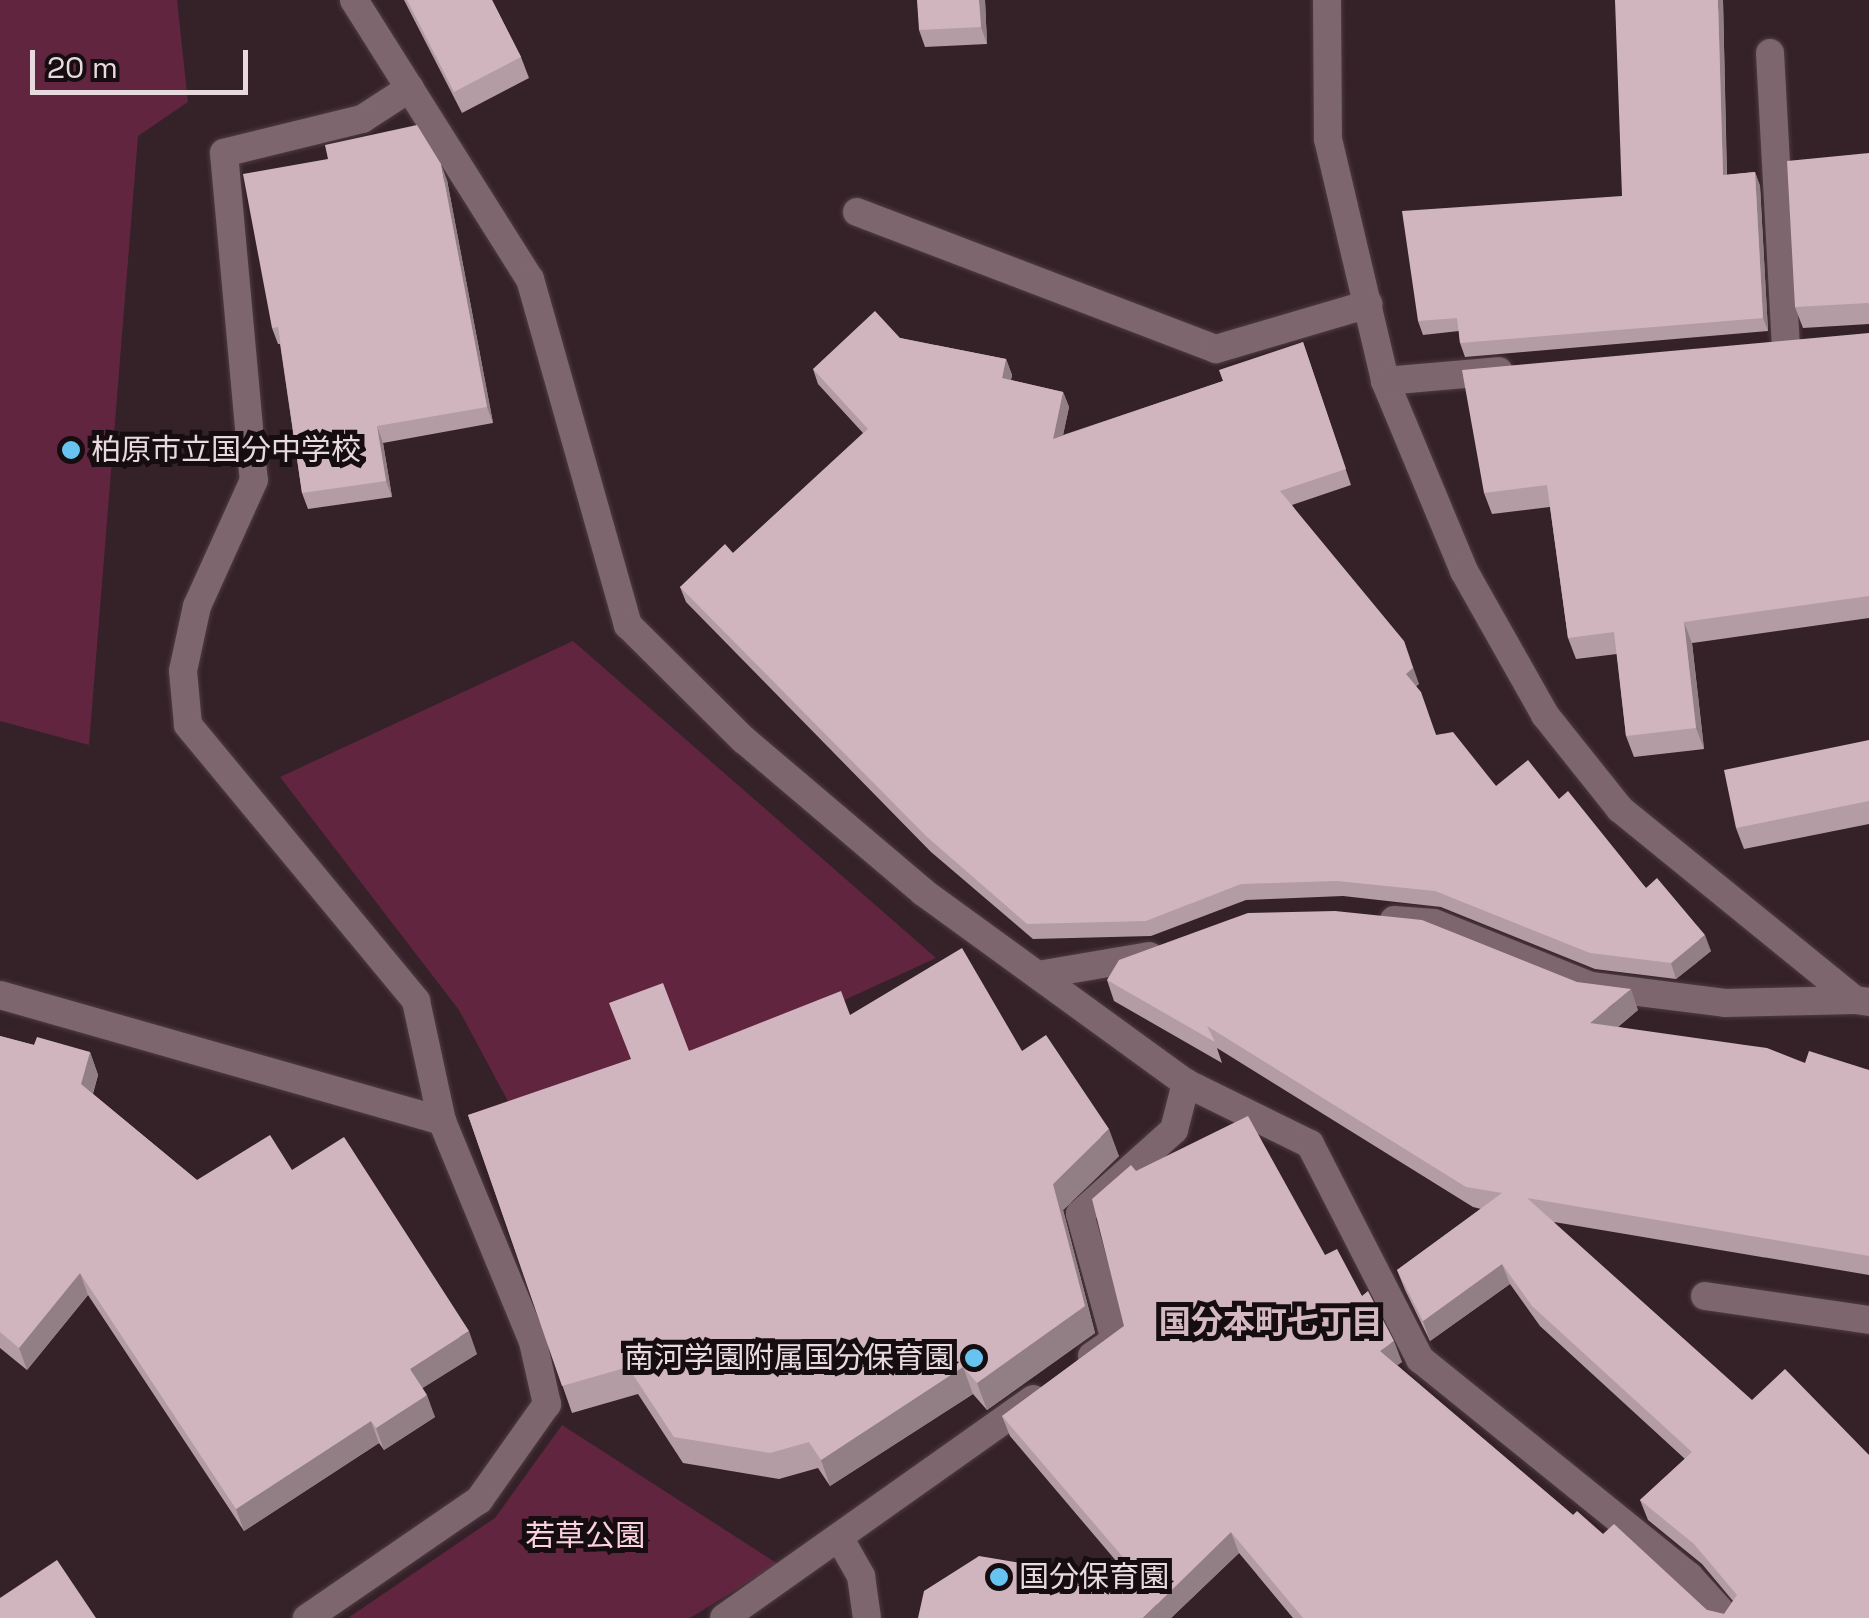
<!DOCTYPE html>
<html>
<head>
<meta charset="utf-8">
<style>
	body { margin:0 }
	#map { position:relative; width:1869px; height:1618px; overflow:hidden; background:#352128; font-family:"Space Grotesk","Noto Sans JP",sans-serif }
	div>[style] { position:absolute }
	.green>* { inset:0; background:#622540 }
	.roads { filter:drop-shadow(0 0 2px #4d3c42) drop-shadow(0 0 2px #4d3c42) }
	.minor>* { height:28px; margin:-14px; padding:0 14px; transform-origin:14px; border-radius:14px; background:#7e666e }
	.wall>* { inset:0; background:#b39ca3 }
	.shaded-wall>* { inset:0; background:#927f85 }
	.building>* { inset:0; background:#d0b5be }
	.dots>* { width:28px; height:28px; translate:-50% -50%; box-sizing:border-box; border:5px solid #160d11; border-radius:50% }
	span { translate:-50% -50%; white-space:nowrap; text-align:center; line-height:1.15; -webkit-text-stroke:10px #160d11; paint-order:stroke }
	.poi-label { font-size:30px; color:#e7d9de }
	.left { translate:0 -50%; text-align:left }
	.right { translate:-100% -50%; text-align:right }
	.park-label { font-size:30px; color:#fbd1e0 }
	.neighbourhood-label { font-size:32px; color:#d4b9c2; font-weight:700 }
	.scale { position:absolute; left:30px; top:50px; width:218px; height:45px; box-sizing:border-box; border:5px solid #e7d9de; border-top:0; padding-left:12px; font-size:30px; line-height:35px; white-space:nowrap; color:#e7d9de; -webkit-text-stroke:8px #160d11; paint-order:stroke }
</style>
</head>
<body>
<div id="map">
	<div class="green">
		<div style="clip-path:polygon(0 0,177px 0,188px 102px,138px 136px,89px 745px,0 721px)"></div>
		<div style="clip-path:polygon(573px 641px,936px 958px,531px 1144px,459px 1010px,280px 777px)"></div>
		<div style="clip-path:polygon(562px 1425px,778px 1564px,690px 1618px,348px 1618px,495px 1518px)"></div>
	</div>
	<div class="roads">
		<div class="minor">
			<div style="left:354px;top:0;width:330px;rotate:57.8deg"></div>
			<div style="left:530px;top:279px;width:360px;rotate:74.2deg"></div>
			<div style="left:628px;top:625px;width:163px;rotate:44.8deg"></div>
			<div style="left:744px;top:740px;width:235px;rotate:40.3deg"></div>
			<div style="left:923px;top:892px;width:325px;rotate:36deg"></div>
			<div style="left:1186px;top:1083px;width:138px;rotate:26.2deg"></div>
			<div style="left:1310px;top:1144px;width:242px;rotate:62.9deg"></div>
			<div style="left:1420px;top:1359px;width:346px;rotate:38.9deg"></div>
			<div style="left:1689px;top:1576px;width:57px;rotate:47.9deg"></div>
			<div style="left:1327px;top:0;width:139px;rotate:89.6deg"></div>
			<div style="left:1328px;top:139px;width:249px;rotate:76.7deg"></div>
			<div style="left:1385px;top:381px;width:206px;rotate:67.4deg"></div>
			<div style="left:1464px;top:571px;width:165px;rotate:60.6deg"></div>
			<div style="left:1545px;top:715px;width:120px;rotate:51.4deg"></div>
			<div style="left:1620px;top:809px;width:303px;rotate:39.1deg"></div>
			<div style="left:1855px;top:1000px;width:14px;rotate:8deg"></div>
			<div style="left:1770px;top:53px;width:293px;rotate:86.9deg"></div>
			<div style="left:410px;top:88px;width:57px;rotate:147.1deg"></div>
			<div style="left:362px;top:119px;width:142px;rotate:166.2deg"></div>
			<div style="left:224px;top:153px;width:328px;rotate:84.8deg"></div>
			<div style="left:254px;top:480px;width:138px;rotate:114.3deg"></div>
			<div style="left:197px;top:606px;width:66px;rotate:102.2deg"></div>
			<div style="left:183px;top:671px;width:54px;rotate:84.7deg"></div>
			<div style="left:188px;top:725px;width:358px;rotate:50.4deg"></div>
			<div style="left:416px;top:1001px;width:123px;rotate:77.8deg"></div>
			<div style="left:857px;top:212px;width:384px;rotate:20.9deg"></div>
			<div style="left:1216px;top:349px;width:159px;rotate:-16.4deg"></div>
			<div style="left:1385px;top:381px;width:114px;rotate:-5deg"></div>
			<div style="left:1394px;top:920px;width:40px;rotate:4.3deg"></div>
			<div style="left:1434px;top:923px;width:169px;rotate:21.9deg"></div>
			<div style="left:1591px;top:986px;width:135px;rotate:7.2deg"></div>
			<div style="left:1725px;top:1003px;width:130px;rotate:-1.3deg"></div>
			<div style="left:1038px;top:975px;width:113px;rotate:-9.7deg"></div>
			<div style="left:0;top:995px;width:460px;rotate:15.9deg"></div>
			<div style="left:442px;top:1121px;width:239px;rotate:67.6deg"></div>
			<div style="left:533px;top:1342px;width:64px;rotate:77.3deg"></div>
			<div style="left:547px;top:1404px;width:118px;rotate:125.3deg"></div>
			<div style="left:479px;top:1500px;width:209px;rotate:145.5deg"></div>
			<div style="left:1705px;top:1296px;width:166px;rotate:8.3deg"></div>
			<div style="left:1092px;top:1356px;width:28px;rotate:-35deg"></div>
			<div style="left:1115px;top:1340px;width:131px;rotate:-105.5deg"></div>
			<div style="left:1080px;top:1214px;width:126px;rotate:-41.8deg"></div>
			<div style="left:1174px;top:1130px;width:49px;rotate:-75.7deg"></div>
			<div style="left:840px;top:1539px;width:43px;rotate:60.4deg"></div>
			<div style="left:861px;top:1576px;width:42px;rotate:81.9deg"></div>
			<div style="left:724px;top:1618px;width:379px;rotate:-35.3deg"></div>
		</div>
	</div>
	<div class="wall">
		<div style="clip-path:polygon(404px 0,492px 0,521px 57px,529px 78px,462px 113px)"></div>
		<div style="clip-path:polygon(985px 0,987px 44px,925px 47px,919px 30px)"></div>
		<div style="clip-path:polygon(1723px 0,1727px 175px,1755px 172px,1760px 186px,1768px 331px,1465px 357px,1460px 343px,1459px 331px,1423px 335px,1418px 321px,1622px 196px)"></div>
		<div style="clip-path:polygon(1869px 153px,1869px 324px,1803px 328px,1795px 307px)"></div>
		<div style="clip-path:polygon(447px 180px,493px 423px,383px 443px,392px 497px,308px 509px,302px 493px,280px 344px,278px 344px,272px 328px)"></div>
		<div style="clip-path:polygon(1869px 333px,1869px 618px,1692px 643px,1704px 749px,1634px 757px,1626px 736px,1617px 654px,1576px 659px,1568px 638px,1550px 507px,1492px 514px,1484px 493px)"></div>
		<div style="clip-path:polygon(900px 338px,1006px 359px,1012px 375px,1011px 380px,1063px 392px,1069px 407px,1063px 435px,1223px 381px,1303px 342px,1351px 485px,1292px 505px,1419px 684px,1416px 686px,1436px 735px,1496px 786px,1559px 799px,1646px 888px,1711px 951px,1676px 979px,1595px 969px,1441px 907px,1343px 896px,1246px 900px,1151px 936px,1033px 939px,931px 852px,686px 602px,680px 587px,733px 553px,863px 433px,818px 384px,813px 369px)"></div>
		<div style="clip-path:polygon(1869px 740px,1869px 824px,1744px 849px,1736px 828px)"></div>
		<div style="clip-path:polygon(1107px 980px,1638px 1010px,1618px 1027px,1805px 1063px,1869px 1070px,1869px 1275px,1554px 1222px,1869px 1618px,1293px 1618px,1239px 1553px,1171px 1618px,1134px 1582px,1010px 1436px,1002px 1416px,1124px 1326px,1136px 1171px,1325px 1255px,1362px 1296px,1402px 1362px,1397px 1365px,1573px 1515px,1603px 1534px,1707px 1610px,1724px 1614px,1733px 1601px,1702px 1564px,1648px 1520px,1640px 1500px,1685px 1459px,1540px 1326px,1510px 1284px,1430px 1341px,1405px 1290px,1397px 1270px,1481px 1209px,1473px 1207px,1217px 1048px,1222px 1063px,1114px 1001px)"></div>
		<div style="clip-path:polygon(850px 1015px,1022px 1051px,1119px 1156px,1063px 1210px,1095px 1333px,987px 1410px,973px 1394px,830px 1486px,818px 1468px,779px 1479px,683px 1463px,638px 1394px,572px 1413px,468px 1115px,689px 1051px)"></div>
		<div style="clip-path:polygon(0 1036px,34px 1045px,90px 1052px,98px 1075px,93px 1094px,197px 1180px,292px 1170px,477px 1354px,422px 1388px,435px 1417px,384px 1450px,379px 1443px,244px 1531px,88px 1295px,27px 1370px,0 1348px)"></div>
	</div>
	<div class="shaded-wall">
		<div style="clip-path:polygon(979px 0,985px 0,987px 44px,981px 27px)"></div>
		<div style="clip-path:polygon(1718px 0,1723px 0,1727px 189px,1723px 175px)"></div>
		<div style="clip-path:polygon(441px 164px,447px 180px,493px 423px,487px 407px)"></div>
		<div style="clip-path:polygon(1755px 172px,1760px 186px,1768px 331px,1763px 318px)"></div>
		<div style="clip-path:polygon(1006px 359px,1012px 375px,1008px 394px,1002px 378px)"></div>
		<div style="clip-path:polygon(1063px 392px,1069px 407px,1059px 454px,1053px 439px)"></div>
		<div style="clip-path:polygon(377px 426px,383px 443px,392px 497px,386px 481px)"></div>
		<div style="clip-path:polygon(1684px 622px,1692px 643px,1704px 749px,1696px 728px)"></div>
		<div style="clip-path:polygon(1404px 641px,1419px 684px,1412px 689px,1406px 674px)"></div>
		<div style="clip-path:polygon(1705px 935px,1711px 951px,1676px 979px,1671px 963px)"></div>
		<div style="clip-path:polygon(1631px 989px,1638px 1010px,1597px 1043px,1590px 1023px)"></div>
		<div style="clip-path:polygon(90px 1052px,98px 1075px,89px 1106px,81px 1084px)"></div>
		<div style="clip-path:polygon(1109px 1129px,1119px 1156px,1063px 1210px,1095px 1333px,987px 1410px,977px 1383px,1053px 1184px)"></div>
		<div style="clip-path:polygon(1502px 1264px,1510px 1284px,1430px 1341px,1423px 1321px)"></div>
		<div style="clip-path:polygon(80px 1273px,88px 1295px,27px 1370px,19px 1348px)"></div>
		<div style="clip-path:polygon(469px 1331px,477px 1354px,418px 1391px,410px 1369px)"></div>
		<div style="clip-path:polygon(1394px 1341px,1402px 1362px,1388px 1372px,1380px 1351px)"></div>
		<div style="clip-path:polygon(963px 1367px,973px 1394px,830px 1486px,821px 1460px)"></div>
		<div style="clip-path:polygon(427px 1395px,435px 1417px,384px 1450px,376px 1428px)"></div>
		<div style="clip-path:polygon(371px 1421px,379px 1443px,244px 1531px,236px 1509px)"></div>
		<div style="clip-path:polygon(1231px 1532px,1239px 1553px,1171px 1618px,1143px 1618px)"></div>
	</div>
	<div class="building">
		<div style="clip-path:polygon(407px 0,492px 0,521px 57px,454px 92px)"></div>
		<div style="clip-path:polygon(917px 0,979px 0,981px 27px,919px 30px)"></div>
		<div style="clip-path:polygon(1615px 0,1718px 0,1723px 175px,1755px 172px,1763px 318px,1460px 343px,1457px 318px,1418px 321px,1402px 211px,1622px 196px)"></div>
		<div style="clip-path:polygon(417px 125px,441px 164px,487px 407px,377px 426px,386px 481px,302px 493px,278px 327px,272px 328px,243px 174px,328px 159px,325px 145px)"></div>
		<div style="clip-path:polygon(1869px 153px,1869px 304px,1868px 303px,1795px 307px,1787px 161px)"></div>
		<div style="clip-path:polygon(875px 311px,900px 338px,1006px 359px,1002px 378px,1063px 392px,1053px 439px,1223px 381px,1219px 370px,1303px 342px,1346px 469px,1280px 491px,1404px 641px,1413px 668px,1406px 674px,1421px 692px,1436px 735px,1453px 732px,1496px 786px,1528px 760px,1559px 799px,1568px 791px,1646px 888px,1657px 878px,1705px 935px,1671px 963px,1590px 953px,1435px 891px,1337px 881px,1241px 884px,1146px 921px,1027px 924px,926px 836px,680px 587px,725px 544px,733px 553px,868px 429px,813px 369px)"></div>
		<div style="clip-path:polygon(1869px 333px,1869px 596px,1684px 622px,1696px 728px,1626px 736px,1614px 632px,1568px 638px,1547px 485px,1484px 493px,1462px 370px)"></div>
		<div style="clip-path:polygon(1869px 740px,1869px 801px,1736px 828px,1724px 770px)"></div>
		<div style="clip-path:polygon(1335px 911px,1422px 920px,1577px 982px,1631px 989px,1590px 1023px,1767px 1048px,1805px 1063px,1809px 1051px,1869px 1070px,1869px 1256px,1527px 1198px,1752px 1400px,1785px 1369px,1869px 1455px,1869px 1618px,1303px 1618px,1231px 1532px,1143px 1618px,918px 1618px,924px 1591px,979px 1556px,1146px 1584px,1002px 1416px,1124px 1326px,1092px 1199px,1131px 1165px,1136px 1171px,1248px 1116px,1325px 1255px,1337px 1249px,1362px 1296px,1368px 1291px,1394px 1341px,1380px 1351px,1573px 1515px,1577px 1511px,1603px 1534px,1614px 1524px,1707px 1610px,1724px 1614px,1737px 1595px,1694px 1544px,1640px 1500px,1692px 1452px,1532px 1306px,1502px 1264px,1423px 1321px,1397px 1270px,1502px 1193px,1466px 1187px,1207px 1026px,1215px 1042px,1107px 980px,1119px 960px,1248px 913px)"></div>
		<div style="clip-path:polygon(962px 948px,1022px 1051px,1046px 1035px,1109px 1129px,1053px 1184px,1085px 1306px,977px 1383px,963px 1367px,821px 1460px,809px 1442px,770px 1453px,674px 1437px,628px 1367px,562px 1386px,468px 1115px,631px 1059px,609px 1003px,663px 983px,689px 1051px,841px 991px,850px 1015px)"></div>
		<div style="clip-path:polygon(0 1036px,34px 1045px,37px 1037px,90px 1052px,81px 1084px,197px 1180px,270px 1135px,292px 1170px,344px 1137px,469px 1331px,410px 1369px,427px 1395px,376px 1428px,371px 1421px,236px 1509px,80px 1273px,19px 1348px,0 1332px)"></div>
		<div style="clip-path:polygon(57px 1560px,96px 1618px,0 1618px,0 1598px)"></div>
	</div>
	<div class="dots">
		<div style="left:71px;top:450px;background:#67c4f0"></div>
		<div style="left:974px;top:1358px;background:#67c4f0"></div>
		<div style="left:999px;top:1577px;background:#67c4f0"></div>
	</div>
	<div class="poi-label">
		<span class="left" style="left:91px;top:450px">柏原市立国分中学校</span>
		<span class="right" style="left:954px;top:1358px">南河学園附属国分保育園</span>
		<span class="left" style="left:1019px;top:1577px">国分保育園</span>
	</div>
	<div class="park-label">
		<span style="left:585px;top:1536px">若草公園</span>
	</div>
	<div class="neighbourhood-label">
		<span style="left:1271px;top:1322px">国分本町七丁目</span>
	</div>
	<div class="scale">20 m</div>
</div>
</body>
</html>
